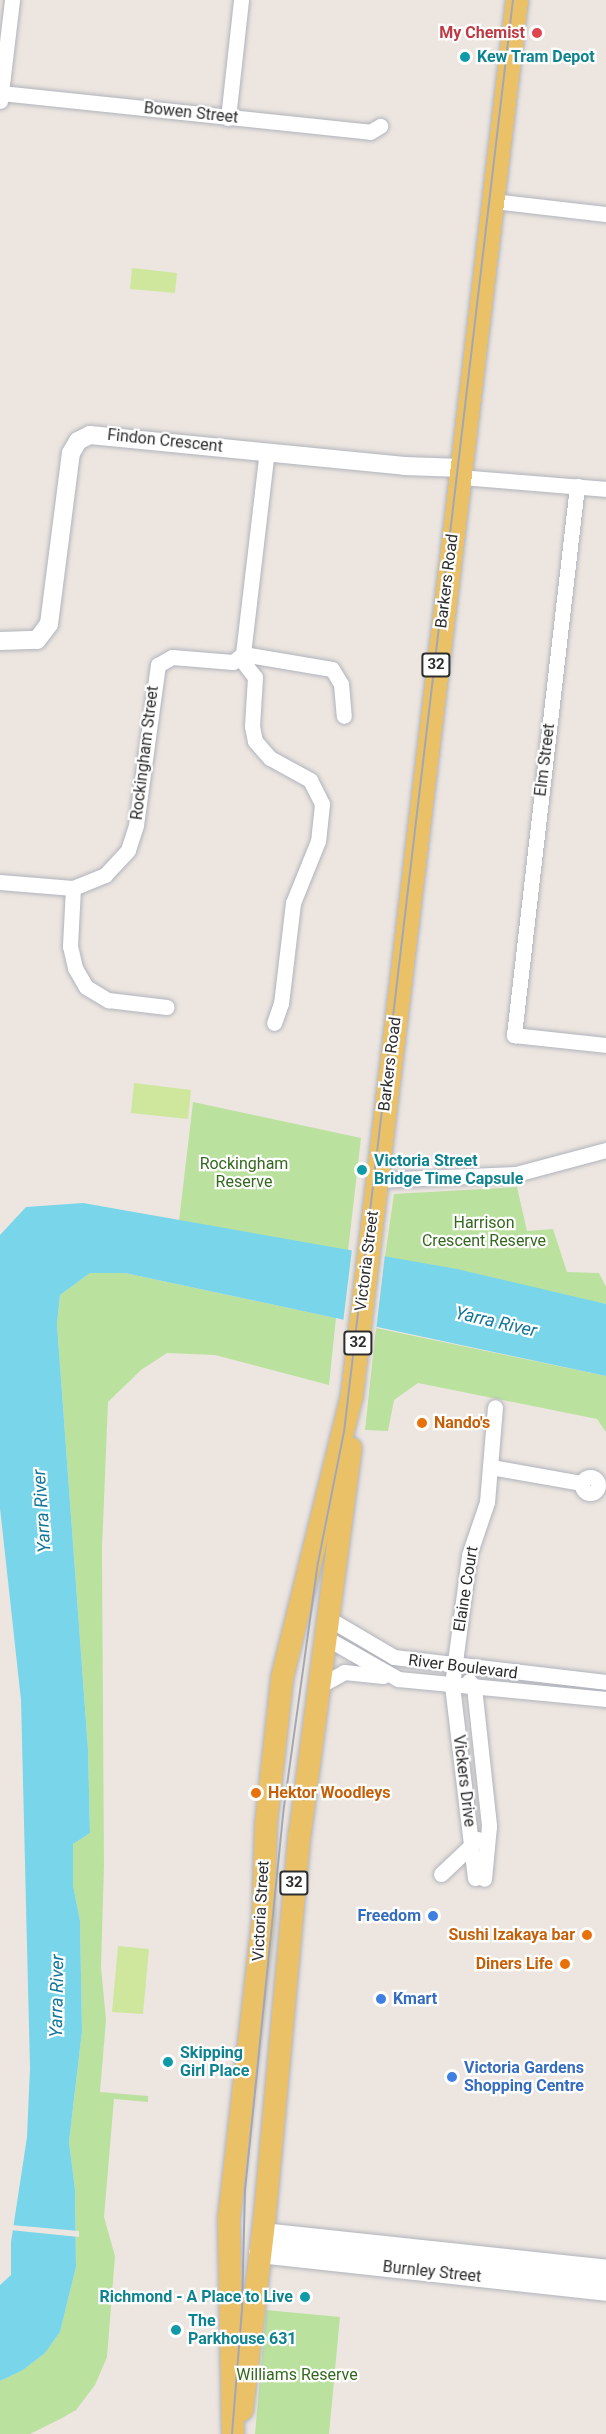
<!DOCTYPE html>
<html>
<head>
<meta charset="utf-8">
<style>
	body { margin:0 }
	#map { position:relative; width:606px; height:2434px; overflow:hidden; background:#ede6e0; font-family:Roboto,sans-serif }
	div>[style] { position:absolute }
	.green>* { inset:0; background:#bbe19f }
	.pitch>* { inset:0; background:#cee79c }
	.water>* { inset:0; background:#79d5ea }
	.pier>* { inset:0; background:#ede6e0 }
	.roads { filter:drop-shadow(0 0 2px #b0b3bc) drop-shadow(0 0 2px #b0b3bc) }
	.minor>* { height:15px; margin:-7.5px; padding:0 7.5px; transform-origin:7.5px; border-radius:7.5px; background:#fff }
	.minor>.ring { margin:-7.5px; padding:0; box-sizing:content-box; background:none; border:15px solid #fff; border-radius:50% }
	.tertiary>* { height:18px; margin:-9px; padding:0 9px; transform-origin:9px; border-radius:9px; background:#fff }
	.secondary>* { height:21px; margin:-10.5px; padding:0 10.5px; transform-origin:10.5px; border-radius:10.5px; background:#fff }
	.primary>* { height:22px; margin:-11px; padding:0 11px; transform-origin:11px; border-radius:11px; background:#ebc168 }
	.tram>* { height:1.5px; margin:-0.75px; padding:0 0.75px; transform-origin:0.75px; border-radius:0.75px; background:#a2a7b6 }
	.dots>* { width:16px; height:16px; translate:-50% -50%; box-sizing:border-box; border:3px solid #fff; border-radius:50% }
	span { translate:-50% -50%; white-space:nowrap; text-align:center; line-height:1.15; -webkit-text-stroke:4.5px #fff; paint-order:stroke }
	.shield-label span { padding:2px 4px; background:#fff; border:2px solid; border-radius:4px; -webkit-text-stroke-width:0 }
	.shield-label { font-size:15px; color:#2d2d2d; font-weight:700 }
	.health-label { font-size:16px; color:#be3a42; font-weight:700 }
	.right { translate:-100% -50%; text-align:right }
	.culture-label { font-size:16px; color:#0d838f; font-weight:700 }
	.left { translate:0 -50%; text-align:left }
	.street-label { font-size:16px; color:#2d2d2d }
	.park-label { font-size:16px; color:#34681e }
	.food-label { font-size:16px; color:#c56008; font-weight:700 }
	.shop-label { font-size:16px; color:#366cbe; font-weight:700 }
	.water-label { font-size:18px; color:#147799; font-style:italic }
</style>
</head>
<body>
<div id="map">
	<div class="green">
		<div style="clip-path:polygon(193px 1102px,361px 1138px,348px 1251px,179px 1221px)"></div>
		<div style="clip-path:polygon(517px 1187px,527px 1231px,553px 1229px,567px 1272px,599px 1273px,606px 1287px,606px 1304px,385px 1257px,394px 1194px)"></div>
		<div style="clip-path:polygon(90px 1273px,125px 1273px,336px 1318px,329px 1385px,215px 1355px,167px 1353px,141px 1370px,108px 1402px,102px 1549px,104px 1866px,101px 1967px,106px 2020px,100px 2092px,148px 2096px,148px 2102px,114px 2099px,104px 2217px,115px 2256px,107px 2357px,95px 2385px,76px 2410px,62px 2418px,30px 2434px,0 2434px,0 2381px,23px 2370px,45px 2353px,60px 2332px,76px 2267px,75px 2189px,69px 2142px,82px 2031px,80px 1921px,73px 1885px,73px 1844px,90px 1833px,88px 1749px,57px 1324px,60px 1295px)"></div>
		<div style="clip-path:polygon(376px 1328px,606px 1376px,606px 1432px,597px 1419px,418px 1383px,394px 1400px,388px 1431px,365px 1430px)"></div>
		<div style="clip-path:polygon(266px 2310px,340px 2317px,329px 2434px,255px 2434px)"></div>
	</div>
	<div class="pitch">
		<div style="clip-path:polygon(132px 268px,177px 273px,175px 293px,130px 289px)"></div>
		<div style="clip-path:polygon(134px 1083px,191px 1090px,188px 1119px,131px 1113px)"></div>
		<div style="clip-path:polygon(118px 1946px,149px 1949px,143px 2014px,112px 2012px)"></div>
	</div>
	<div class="water">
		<div style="clip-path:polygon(83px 1203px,457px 1269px,606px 1304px,606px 1376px,125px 1273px,90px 1273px,60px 1295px,57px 1324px,88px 1749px,90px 1833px,73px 1844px,73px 1885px,80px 1921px,82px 2031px,69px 2142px,75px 2189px,76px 2267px,60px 2332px,45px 2353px,23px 2370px,0 2381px,0 2285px,11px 2275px,11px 2242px,27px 2137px,30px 2068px,21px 1700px,0 1508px,0 1235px,26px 1207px)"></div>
	</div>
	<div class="pier">
		<div style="clip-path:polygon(352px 1249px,385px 1254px,376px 1331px,343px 1323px)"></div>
		<div style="clip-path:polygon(11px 2225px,79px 2231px,79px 2237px,10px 2230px)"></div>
	</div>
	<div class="roads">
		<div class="minor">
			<div style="left:1px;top:93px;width:371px;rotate:6deg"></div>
			<div style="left:370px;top:132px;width:12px;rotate:-31deg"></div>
			<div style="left:0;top:101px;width:102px;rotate:-83.2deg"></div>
			<div style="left:228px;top:118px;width:119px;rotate:-83.7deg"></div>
			<div style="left:493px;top:201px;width:114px;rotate:6.6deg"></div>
			<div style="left:460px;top:477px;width:146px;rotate:4.7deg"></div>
			<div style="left:577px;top:486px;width:553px;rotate:96.55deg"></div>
			<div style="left:514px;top:1035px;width:93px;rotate:6.2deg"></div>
			<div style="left:243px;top:654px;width:90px;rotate:9.6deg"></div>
			<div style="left:332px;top:669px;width:17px;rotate:59deg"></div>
			<div style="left:341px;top:684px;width:32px;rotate:85deg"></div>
			<div style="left:240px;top:658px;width:24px;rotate:52deg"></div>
			<div style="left:255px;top:677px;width:49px;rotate:93.5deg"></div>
			<div style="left:252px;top:726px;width:15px;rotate:79deg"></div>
			<div style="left:255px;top:741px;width:23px;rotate:49deg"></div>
			<div style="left:270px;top:758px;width:46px;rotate:28.8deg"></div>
			<div style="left:310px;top:780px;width:27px;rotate:63deg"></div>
			<div style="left:322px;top:804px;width:37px;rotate:96deg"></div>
			<div style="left:318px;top:841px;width:67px;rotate:112deg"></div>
			<div style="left:293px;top:903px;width:101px;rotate:96.8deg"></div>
			<div style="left:281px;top:1003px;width:21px;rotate:109deg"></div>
			<div style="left:0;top:882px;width:73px;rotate:4.7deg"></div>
			<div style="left:73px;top:888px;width:35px;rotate:-22deg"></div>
			<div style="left:105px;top:875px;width:34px;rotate:-47deg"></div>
			<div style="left:128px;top:850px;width:26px;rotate:-72deg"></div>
			<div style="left:136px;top:825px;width:162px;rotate:-82.2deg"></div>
			<div style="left:158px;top:665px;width:16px;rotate:-30deg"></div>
			<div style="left:172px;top:657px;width:61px;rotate:4.7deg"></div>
			<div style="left:233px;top:662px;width:13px;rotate:-39deg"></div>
			<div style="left:243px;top:654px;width:204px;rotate:-83.3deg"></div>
			<div style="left:73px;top:888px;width:58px;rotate:93deg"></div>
			<div style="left:70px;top:946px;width:23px;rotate:77deg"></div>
			<div style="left:75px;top:968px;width:22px;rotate:60deg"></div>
			<div style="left:86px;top:987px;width:26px;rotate:31deg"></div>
			<div style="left:108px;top:1000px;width:59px;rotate:6.8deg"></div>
			<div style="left:376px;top:1180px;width:140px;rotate:-2.5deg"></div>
			<div style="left:516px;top:1174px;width:93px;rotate:-14.9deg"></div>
			<div style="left:491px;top:1467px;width:91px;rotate:10.1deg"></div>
			<div class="ring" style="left:582px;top:1477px;width:1px;height:1px"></div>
			<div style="left:331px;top:1620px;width:73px;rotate:30.4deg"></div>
			<div style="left:394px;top:1657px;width:213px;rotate:6.7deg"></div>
			<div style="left:328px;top:1639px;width:81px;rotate:29.7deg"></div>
			<div style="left:398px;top:1679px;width:209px;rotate:5.5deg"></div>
			<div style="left:469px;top:1681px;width:8px;rotate:50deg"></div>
			<div style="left:474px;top:1687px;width:140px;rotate:83.8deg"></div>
			<div style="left:489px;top:1826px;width:53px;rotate:95.4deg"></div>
			<div style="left:321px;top:1685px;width:26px;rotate:-29deg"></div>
			<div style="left:344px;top:1672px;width:39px;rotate:6deg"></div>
			<div style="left:441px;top:1874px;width:51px;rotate:-43.4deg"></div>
			<div style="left:475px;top:1878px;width:194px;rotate:-96.8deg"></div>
			<div style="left:452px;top:1685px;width:131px;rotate:-82.5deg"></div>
			<div style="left:469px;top:1555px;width:56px;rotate:-71.2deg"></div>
			<div style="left:487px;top:1502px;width:95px;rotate:-85.2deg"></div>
		</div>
		<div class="tertiary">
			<div style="left:0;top:641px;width:37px;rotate:-2deg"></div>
			<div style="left:37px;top:640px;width:20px;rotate:-53deg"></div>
			<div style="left:49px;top:624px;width:172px;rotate:-82.7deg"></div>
			<div style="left:71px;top:453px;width:14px;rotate:-60deg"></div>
			<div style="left:78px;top:441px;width:13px;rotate:-27deg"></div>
			<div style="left:90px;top:435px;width:316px;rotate:5.6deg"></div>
			<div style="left:404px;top:466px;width:58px;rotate:2deg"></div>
		</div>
		<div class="secondary">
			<div style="left:262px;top:2233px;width:346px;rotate:6.1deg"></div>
			<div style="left:259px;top:2252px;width:349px;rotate:6.2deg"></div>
		</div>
		<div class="primary">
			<div style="left:242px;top:2410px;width:197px;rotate:-83.3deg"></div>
			<div style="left:265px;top:2214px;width:383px;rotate:-84.8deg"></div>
			<div style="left:300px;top:1833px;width:388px;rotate:-82.5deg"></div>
			<div style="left:233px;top:2434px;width:216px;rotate:-91.1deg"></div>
			<div style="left:229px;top:2218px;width:301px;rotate:-83.5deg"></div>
			<div style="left:263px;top:1919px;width:95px;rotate:-88.2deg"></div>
			<div style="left:266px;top:1824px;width:147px;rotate:-83.7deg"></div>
			<div style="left:282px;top:1678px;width:292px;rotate:-76.1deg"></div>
			<div style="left:352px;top:1395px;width:1405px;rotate:-83.25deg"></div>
		</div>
	</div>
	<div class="tram">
		<div style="left:232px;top:2434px;width:123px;rotate:-85.4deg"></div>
		<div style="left:242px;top:2311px;width:121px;rotate:-88.6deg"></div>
		<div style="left:245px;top:2190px;width:385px;rotate:-84.2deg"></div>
		<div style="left:284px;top:1807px;width:246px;rotate:-82.1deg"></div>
		<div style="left:318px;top:1563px;width:134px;rotate:-78.8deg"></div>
		<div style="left:344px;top:1432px;width:1442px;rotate:-83.27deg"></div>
	</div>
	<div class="dots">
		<div style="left:537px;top:33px;background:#e0444e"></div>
		<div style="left:465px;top:57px;background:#0f9aa8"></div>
		<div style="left:362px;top:1170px;background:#0f9aa8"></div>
		<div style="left:422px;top:1423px;background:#e8710a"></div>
		<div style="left:256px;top:1793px;background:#e8710a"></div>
		<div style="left:433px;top:1916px;background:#3f7fe0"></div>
		<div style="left:587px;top:1935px;background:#e8710a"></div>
		<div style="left:565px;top:1964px;background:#e8710a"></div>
		<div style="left:381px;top:1999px;background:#3f7fe0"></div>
		<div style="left:168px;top:2062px;background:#0f9aa8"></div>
		<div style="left:452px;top:2077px;background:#3f7fe0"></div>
		<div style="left:305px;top:2297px;background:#0f9aa8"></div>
		<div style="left:176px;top:2330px;background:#0f9aa8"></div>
	</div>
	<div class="shield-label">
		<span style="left:436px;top:665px">32</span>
		<span style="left:358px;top:1343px">32</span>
		<span style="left:294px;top:1883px">32</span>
	</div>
	<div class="health-label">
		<span class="right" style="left:525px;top:33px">My Chemist</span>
	</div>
	<div class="culture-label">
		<span class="left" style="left:477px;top:57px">Kew Tram Depot</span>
		<span class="left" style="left:374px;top:1170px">Victoria Street<br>Bridge Time Capsule</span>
		<span class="left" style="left:180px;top:2062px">Skipping<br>Girl Place</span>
		<span class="right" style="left:293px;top:2297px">Richmond - A Place to Live</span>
		<span class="left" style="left:188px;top:2330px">The<br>Parkhouse 631</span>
	</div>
	<div class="street-label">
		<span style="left:191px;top:113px;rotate:6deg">Bowen Street</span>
		<span style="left:165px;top:441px;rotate:6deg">Findon Crescent</span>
		<span style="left:447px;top:581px;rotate:-83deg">Barkers Road</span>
		<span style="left:145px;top:753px;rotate:-83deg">Rockingham Street</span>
		<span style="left:545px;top:760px;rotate:-83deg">Elm Street</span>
		<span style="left:390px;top:1064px;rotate:-83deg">Barkers Road</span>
		<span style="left:367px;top:1261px;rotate:-83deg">Victoria Street</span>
		<span style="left:466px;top:1589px;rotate:-81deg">Elaine Court</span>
		<span style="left:463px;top:1667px;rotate:7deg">River Boulevard</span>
		<span style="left:464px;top:1781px;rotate:83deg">Vickers Drive</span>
		<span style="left:261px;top:1911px;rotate:-87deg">Victoria Street</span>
		<span style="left:432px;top:2272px;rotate:6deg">Burnley Street</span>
	</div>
	<div class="park-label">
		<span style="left:244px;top:1173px">Rockingham<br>Reserve</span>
		<span style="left:484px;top:1232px">Harrison<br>Crescent Reserve</span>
		<span style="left:297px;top:2375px">Williams Reserve</span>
	</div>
	<div class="food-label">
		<span class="left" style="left:434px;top:1423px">Nando's</span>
		<span class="left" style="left:268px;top:1793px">Hektor Woodleys</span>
		<span class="right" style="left:575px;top:1935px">Sushi Izakaya bar</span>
		<span class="right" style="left:553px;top:1964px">Diners Life</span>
	</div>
	<div class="shop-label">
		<span class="right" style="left:421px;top:1916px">Freedom</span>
		<span class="left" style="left:393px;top:1999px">Kmart</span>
		<span class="left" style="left:464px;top:2077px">Victoria Gardens<br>Shopping Centre</span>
	</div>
	<div class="water-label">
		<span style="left:496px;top:1322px;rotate:13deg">Yarra River</span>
		<span style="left:42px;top:1511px;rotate:-94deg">Yarra River</span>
		<span style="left:57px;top:1996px;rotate:-89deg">Yarra River</span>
	</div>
</div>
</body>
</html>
